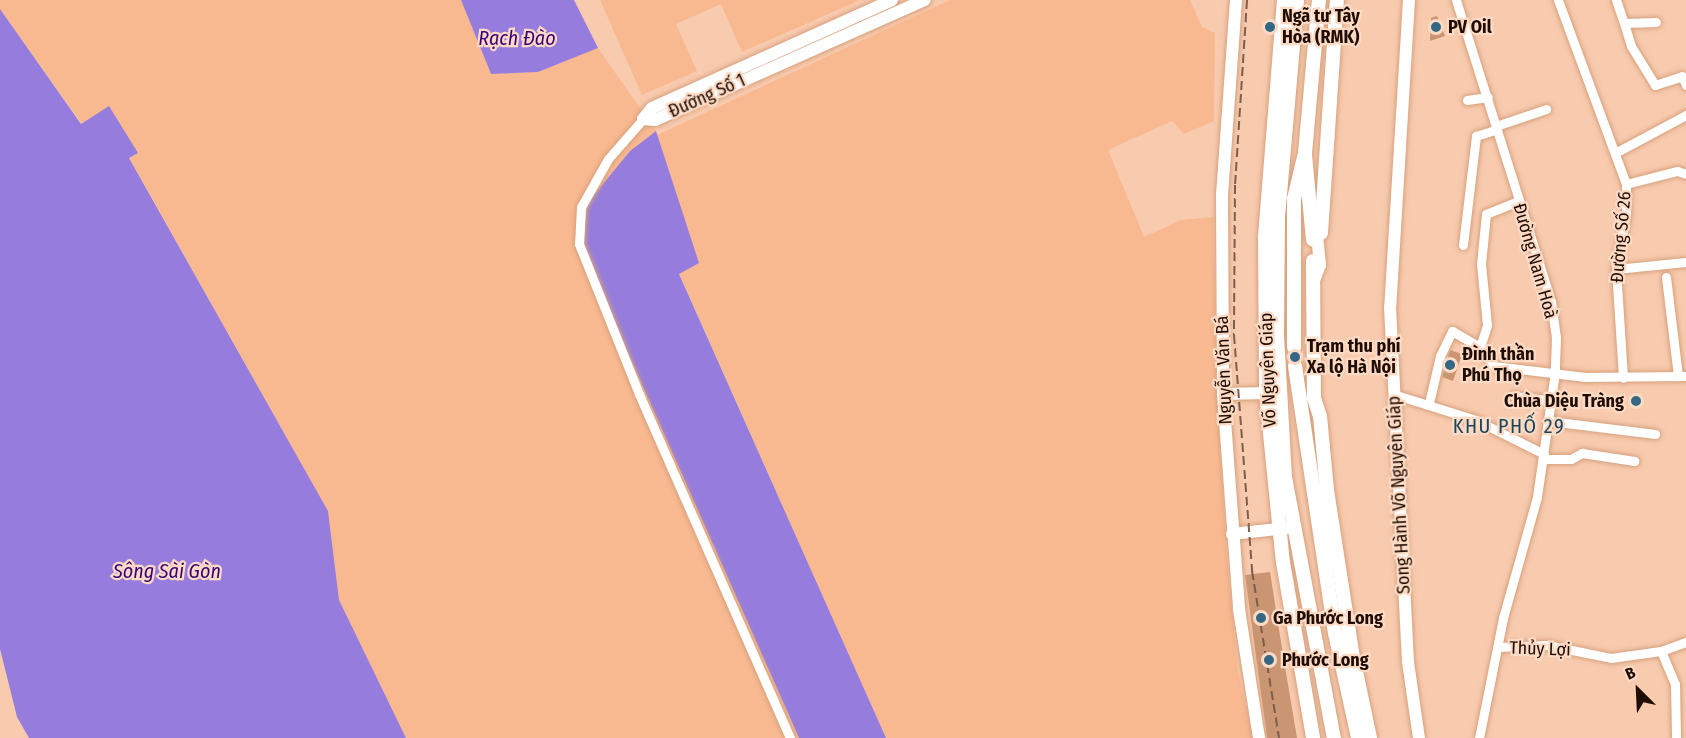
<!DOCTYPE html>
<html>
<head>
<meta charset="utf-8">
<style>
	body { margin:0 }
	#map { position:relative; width:1686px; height:738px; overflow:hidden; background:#f8caae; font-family:"Fira Sans Condensed",sans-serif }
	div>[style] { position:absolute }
	.built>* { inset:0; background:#f8b991 }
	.water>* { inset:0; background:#967ddd }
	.building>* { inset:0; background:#ca9572 }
	.roads { filter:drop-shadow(0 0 2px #d7a17d) drop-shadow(0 0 2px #d7a17d) }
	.minor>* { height:9px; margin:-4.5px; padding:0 4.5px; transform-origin:4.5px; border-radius:4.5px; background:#fff }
	.major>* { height:12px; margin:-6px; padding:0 6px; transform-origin:6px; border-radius:6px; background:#fff }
	.highway>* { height:14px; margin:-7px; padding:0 7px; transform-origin:7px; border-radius:7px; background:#fff }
	.rail>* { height:2px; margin-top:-1px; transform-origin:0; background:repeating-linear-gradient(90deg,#7c5e4c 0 9px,transparent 0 13.5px) }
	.dots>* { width:16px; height:16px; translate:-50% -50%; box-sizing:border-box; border:3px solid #fddac4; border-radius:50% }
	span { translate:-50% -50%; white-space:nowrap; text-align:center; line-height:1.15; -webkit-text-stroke:4.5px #fddac4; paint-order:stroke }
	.poi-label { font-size:18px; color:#1f0c02; font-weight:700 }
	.left { translate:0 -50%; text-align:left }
	.right { translate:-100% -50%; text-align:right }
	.street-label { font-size:18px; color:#1f0c02 }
	.water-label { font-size:20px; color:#3a007b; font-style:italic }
	.neighbourhood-label { font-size:20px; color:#1b455b; letter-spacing:1.5px }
	.north { position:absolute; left:1608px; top:660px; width:60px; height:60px; -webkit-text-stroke:4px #fddac4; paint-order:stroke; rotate:336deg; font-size:16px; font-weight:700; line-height:24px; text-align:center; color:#1f0c02 }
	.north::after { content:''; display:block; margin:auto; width:21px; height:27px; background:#1f0c02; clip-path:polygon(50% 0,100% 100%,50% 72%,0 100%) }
</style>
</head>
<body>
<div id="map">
	<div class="built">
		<div style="clip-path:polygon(0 0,461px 0,491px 74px,538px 72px,598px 48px,656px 131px,630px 151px,588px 202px,588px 263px,799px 738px,406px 738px,339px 600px,328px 511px,129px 157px,137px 152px,109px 106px,82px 124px,0 9px)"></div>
		<div style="clip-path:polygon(600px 0,860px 0,742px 52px,721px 4px,676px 24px,697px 71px,642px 95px)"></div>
		<div style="clip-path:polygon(950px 0,1190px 0,1202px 27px,1215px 33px,1214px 121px,1184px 134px,1172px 121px,1108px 150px,1144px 237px,1181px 220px,1213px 217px,1217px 399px,1227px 561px,1238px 672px,1253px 738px,886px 738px,679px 273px,657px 135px)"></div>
	</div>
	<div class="water">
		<div style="clip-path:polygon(461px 0,574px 0,598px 48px,538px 72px,491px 74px)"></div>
		<div style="clip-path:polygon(0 9px,81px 124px,109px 106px,138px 153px,129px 158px,328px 511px,339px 600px,406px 738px,29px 738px,17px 717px,0 649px)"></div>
		<div style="clip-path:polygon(656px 131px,699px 263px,679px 274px,886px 738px,799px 738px,588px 263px,583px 238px,588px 202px,630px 151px)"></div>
	</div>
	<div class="building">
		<div style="clip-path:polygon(1437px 16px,1445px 36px,1430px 41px,1431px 18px)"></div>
		<div style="clip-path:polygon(1450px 350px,1462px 354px,1453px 381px,1442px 377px)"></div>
		<div style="clip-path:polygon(1270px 572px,1284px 661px,1297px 738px,1267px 738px,1245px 575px)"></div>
	</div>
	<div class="roads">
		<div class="minor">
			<div style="left:1456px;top:0;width:317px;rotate:72.5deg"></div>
			<div style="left:1551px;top:302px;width:35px;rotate:82deg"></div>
			<div style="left:1556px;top:337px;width:35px;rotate:92deg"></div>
			<div style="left:1555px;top:372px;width:126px;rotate:98.2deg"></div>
			<div style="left:1537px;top:497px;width:126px;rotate:105.7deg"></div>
			<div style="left:1503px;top:618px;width:122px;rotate:101.3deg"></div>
			<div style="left:1558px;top:0;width:196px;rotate:69.7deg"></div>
			<div style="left:1626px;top:184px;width:29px;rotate:90deg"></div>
			<div style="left:1626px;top:213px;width:57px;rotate:100.1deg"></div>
			<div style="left:1616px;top:269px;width:109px;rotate:86.3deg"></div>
			<div style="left:1616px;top:0;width:24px;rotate:71deg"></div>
			<div style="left:1656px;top:22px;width:32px;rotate:178deg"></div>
			<div style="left:1624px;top:23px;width:24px;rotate:73deg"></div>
			<div style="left:1631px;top:46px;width:46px;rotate:58.4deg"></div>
			<div style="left:1655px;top:85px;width:28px;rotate:-18deg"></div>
			<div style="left:1682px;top:76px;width:10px;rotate:66deg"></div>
			<div style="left:1467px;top:100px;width:21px;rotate:-8deg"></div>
			<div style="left:643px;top:119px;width:53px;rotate:131.2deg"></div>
			<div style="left:608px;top:159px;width:55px;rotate:119.4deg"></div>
			<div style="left:581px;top:207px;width:37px;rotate:93deg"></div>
			<div style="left:579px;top:244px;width:162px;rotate:68.2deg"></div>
			<div style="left:639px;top:394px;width:376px;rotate:66.3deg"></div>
			<div style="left:1496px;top:126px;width:53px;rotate:-18.8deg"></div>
			<div style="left:1615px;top:153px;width:81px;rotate:-28.2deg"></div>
			<div style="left:1626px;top:184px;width:53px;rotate:-14.3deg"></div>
			<div style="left:1677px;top:171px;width:9px;rotate:18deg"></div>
			<div style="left:1463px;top:245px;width:110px;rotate:-83.2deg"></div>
			<div style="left:1476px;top:136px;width:22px;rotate:-18deg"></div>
			<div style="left:1616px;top:269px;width:70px;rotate:-5.7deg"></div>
			<div style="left:1666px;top:277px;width:100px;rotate:83.1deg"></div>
			<div style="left:1480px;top:347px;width:23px;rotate:-72deg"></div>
			<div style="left:1487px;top:325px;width:61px;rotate:-95.6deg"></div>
			<div style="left:1481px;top:264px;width:50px;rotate:-84.3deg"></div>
			<div style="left:1486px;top:214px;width:35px;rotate:-22deg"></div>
			<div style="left:1393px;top:394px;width:87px;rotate:17.4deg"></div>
			<div style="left:1476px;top:420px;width:76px;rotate:26.6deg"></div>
			<div style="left:1514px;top:396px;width:38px;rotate:7deg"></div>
			<div style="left:1429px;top:403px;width:48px;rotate:-76.8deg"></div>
			<div style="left:1440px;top:356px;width:28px;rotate:-64deg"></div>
			<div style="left:1452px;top:331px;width:32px;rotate:30deg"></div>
			<div style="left:1480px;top:347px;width:24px;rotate:54deg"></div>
			<div style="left:1494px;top:366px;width:92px;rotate:6.9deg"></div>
			<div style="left:1585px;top:377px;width:101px;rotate:-0.6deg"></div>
			<div style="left:1549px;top:421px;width:107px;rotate:7deg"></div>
			<div style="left:1543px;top:459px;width:28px"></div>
			<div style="left:1571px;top:459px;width:13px;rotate:-29deg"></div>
			<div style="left:1582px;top:453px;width:53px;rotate:8.7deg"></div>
			<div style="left:1498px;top:647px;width:49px;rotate:-2.3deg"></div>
			<div style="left:1547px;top:645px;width:65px;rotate:11.5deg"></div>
			<div style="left:1611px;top:658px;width:50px;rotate:-8deg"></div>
			<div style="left:1661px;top:651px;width:27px;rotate:-20deg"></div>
			<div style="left:1661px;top:651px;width:36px;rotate:67deg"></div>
			<div style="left:1675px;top:684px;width:54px;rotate:88.9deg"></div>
		</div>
		<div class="major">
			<div style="left:1236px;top:0;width:195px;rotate:94.1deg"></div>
			<div style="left:1222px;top:194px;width:200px;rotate:89.7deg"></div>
			<div style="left:1223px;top:394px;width:216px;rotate:85.7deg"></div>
			<div style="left:1239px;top:609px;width:131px;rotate:81.2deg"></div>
			<div style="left:1409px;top:0;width:308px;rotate:93.5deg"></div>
			<div style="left:1390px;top:307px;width:355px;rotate:87.1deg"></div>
			<div style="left:1408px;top:662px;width:77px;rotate:81.8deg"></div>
			<div style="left:643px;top:119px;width:12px;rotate:5deg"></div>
			<div style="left:655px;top:120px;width:295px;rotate:-24deg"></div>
			<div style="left:643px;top:119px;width:14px;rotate:-51deg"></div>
			<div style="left:652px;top:108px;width:263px;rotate:-24.2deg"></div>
			<div style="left:1315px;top:278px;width:14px;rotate:-69deg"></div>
			<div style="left:1320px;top:265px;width:40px;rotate:-95.7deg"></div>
			<div style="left:1223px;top:394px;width:43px;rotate:-1.3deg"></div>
			<div style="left:1232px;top:534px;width:55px;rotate:-6.2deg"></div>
		</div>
		<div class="highway">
			<div style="left:1284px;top:0;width:238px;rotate:94.6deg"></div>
			<div style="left:1265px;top:237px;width:156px;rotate:89.6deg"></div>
			<div style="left:1266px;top:393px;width:170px;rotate:84.3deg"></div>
			<div style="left:1283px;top:562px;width:179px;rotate:80.3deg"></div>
			<div style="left:1297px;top:0;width:219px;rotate:95deg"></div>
			<div style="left:1278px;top:218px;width:117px;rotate:90.5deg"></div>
			<div style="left:1277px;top:335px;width:142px;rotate:86.8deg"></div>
			<div style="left:1285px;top:477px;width:266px;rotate:79.4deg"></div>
			<div style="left:1305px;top:155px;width:85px;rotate:84.6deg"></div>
			<div style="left:1321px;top:233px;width:234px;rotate:-86.1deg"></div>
			<div style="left:1313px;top:261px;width:137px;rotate:89.6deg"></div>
			<div style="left:1314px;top:398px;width:19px;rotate:72deg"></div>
			<div style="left:1320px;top:416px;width:74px;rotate:84.6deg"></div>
			<div style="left:1327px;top:490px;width:164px;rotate:81.2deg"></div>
			<div style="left:1352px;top:652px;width:88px;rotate:78.2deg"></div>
			<div style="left:1294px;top:347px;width:148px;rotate:-90deg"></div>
			<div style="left:1294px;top:199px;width:47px;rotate:-76.6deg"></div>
			<div style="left:1305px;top:153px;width:154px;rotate:-84.8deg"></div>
			<div style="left:1295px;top:366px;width:270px;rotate:81.5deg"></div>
			<div style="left:1335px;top:633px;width:107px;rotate:77.6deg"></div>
		</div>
	</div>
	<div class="rail">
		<div style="left:1247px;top:0;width:185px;rotate:93.7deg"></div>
		<div style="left:1235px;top:185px;width:150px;rotate:90.4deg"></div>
		<div style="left:1234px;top:335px;width:237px;rotate:85.6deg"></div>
		<div style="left:1252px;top:571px;width:169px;rotate:80.8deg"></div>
	</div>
	<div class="dots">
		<div style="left:1270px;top:27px;background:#336783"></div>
		<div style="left:1436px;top:27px;background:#336783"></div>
		<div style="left:1295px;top:357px;background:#336783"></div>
		<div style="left:1450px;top:365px;background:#336783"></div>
		<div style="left:1636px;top:401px;background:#336783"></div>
		<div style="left:1261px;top:618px;background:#336783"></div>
		<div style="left:1269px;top:660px;background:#336783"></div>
	</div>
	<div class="poi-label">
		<span class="left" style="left:1282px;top:27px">Ngã tư Tây<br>Hòa (RMK)</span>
		<span class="left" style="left:1448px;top:27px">PV Oil</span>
		<span class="left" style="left:1307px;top:357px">Trạm thu phí<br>Xa lộ Hà Nội</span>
		<span class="left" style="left:1462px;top:365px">Đình thần<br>Phú Thọ</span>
		<span class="right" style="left:1624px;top:401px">Chùa Diệu Tràng</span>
		<span class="left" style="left:1273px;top:618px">Ga Phước Long</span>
		<span class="left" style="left:1282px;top:660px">Phước Long</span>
	</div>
	<div class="street-label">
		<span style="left:707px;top:96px;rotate:-24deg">Đường Số 1</span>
		<span style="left:1621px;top:237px;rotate:-85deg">Đường Số 26</span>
		<span style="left:1535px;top:261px;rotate:74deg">Đường Nam Hoà</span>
		<span style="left:1224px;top:370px;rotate:-92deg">Nguyễn Văn Bá</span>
		<span style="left:1268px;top:370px;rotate:-92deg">Võ Nguyên Giáp</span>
		<span style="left:1399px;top:495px;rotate:-93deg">Song Hành Võ Nguyên Giáp</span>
		<span style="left:1540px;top:649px;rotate:2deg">Thủy Lợi</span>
	</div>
	<div class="water-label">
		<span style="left:517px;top:38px">Rạch Đào</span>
		<span style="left:167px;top:571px">Sông Sài Gòn</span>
	</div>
	<div class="neighbourhood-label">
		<span style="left:1509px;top:426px">KHU PHỐ 29</span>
	</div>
	<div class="north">B</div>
</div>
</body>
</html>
